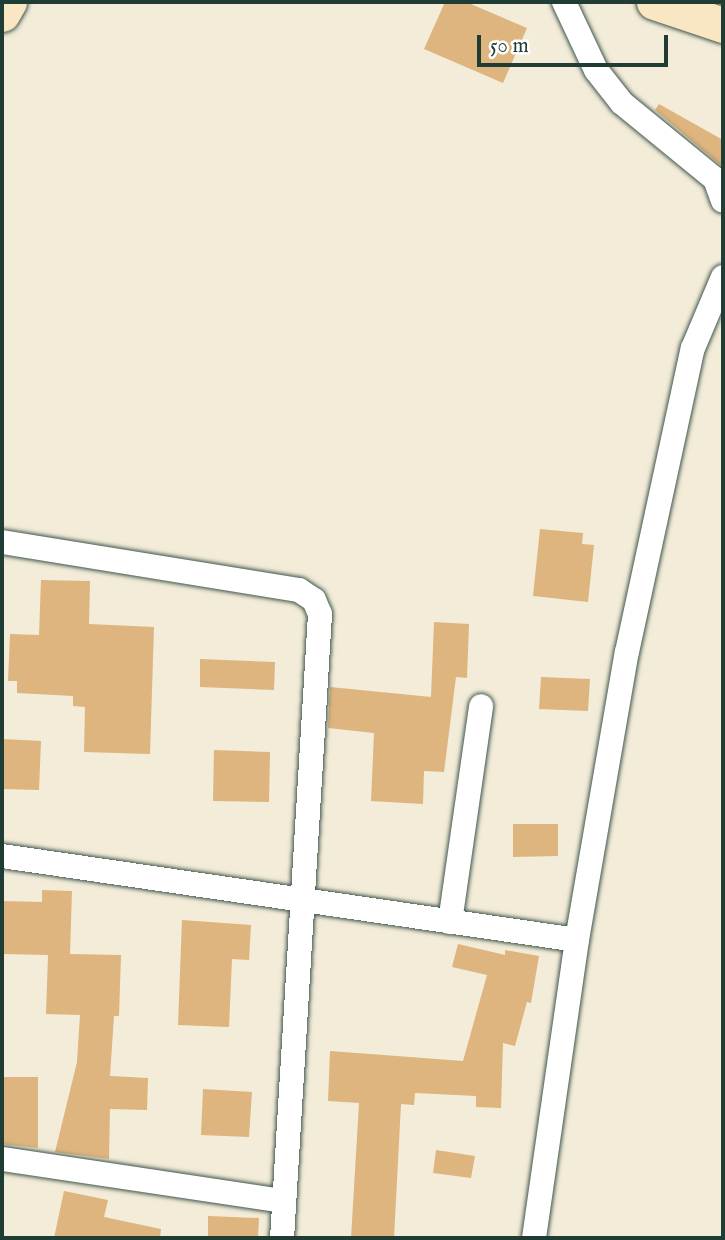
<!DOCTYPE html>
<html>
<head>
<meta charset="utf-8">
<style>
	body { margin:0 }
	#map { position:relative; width:725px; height:1240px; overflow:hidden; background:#f3ecd8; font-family:"IM FELL English",serif }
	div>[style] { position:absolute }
	.building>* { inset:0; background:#deb47f }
	.roads { filter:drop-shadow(0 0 2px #3f574d) drop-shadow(0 0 2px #3f574d) }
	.street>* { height:24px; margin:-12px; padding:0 12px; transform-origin:12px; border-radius:12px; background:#fff }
	.secondary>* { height:35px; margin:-17.5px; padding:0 17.5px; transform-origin:17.5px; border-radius:17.5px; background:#f9e7c3 }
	span { translate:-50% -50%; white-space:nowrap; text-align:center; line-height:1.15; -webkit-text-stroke:5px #fff; paint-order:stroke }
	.frame { position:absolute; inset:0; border:4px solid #1f3d34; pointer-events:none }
	.scale { position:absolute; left:477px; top:35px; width:191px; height:32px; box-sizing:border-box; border:4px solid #1f3d34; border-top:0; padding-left:9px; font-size:21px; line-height:24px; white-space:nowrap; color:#1f3d34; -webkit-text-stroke:5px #fff; paint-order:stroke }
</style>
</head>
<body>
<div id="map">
	<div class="building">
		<div style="clip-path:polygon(445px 2px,466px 2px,527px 28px,503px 83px,424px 49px)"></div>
		<div style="clip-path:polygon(659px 104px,723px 140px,723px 167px,655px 110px)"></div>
		<div style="clip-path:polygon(540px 529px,583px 533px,582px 544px,594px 545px,588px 602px,533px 596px)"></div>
		<div style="clip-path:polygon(41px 580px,90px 581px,89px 624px,154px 627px,150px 754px,84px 752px,85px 707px,73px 706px,73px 696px,17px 693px,17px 681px,8px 681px,10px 634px,39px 635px)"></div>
		<div style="clip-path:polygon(434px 622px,469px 624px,467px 678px,456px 677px,444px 772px,424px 771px,423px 804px,371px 801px,374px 733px,328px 728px,330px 687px,431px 697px)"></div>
		<div style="clip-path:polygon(200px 659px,275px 662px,274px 690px,200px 687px)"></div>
		<div style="clip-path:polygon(541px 677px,590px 679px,588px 711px,539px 709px)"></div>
		<div style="clip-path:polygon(2px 739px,41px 741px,39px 790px,2px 789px)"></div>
		<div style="clip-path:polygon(214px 750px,270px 752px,269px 802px,213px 801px)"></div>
		<div style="clip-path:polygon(513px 824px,558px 824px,558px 856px,513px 857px)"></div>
		<div style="clip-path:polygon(42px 890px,72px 891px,70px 954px,121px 955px,119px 1016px,114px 1016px,110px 1076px,148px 1078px,147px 1110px,110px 1109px,109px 1159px,55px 1152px,77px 1062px,80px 1015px,46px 1014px,48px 955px,2px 954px,2px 901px,42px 902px)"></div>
		<div style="clip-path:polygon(182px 920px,251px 925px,249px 960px,232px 959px,229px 1027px,178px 1025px)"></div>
		<div style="clip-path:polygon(458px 944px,505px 955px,505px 950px,539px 956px,531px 1003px,527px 1002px,515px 1046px,503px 1043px,501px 1108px,476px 1107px,476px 1096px,415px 1093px,414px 1105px,401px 1104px,394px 1238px,351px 1238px,359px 1103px,328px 1101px,330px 1051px,463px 1061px,487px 975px,452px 967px)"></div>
		<div style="clip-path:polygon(2px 1077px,38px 1077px,38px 1148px,2px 1144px)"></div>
		<div style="clip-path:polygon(203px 1089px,252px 1092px,249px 1137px,201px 1135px)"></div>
		<div style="clip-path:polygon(436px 1150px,475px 1156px,471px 1178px,433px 1173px)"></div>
		<div style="clip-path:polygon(64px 1191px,108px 1200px,104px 1217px,161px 1229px,160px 1238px,54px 1238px)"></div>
		<div style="clip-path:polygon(208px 1216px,259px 1218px,258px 1238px,208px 1238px)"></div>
	</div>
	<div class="roads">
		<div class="street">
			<div style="left:564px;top:2px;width:75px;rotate:64.8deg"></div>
			<div style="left:596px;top:70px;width:42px;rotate:51.8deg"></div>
			<div style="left:622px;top:103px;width:120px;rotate:39.3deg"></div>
			<div style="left:715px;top:179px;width:23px;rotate:70deg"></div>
			<div style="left:2px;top:542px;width:301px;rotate:9.2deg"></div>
			<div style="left:299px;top:590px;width:18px;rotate:34deg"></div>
			<div style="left:314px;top:600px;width:15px;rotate:67deg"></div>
			<div style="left:320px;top:614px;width:625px;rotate:93.48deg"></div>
			<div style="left:2px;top:856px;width:581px;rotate:8.31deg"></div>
			<div style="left:450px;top:922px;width:218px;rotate:-81.8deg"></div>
			<div style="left:2px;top:1159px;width:284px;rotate:8.5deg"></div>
			<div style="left:534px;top:1238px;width:301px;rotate:-81.8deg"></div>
			<div style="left:577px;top:940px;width:292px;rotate:-80.2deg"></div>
			<div style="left:627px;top:652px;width:311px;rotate:-77.8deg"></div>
			<div style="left:693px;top:348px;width:77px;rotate:-67.1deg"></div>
		</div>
		<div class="secondary">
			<div style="left:654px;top:2px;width:73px;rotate:18.4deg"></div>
			<div style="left:2px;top:14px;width:14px;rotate:-60deg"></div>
		</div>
	</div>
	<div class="frame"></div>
	<div class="scale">50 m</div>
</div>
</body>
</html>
